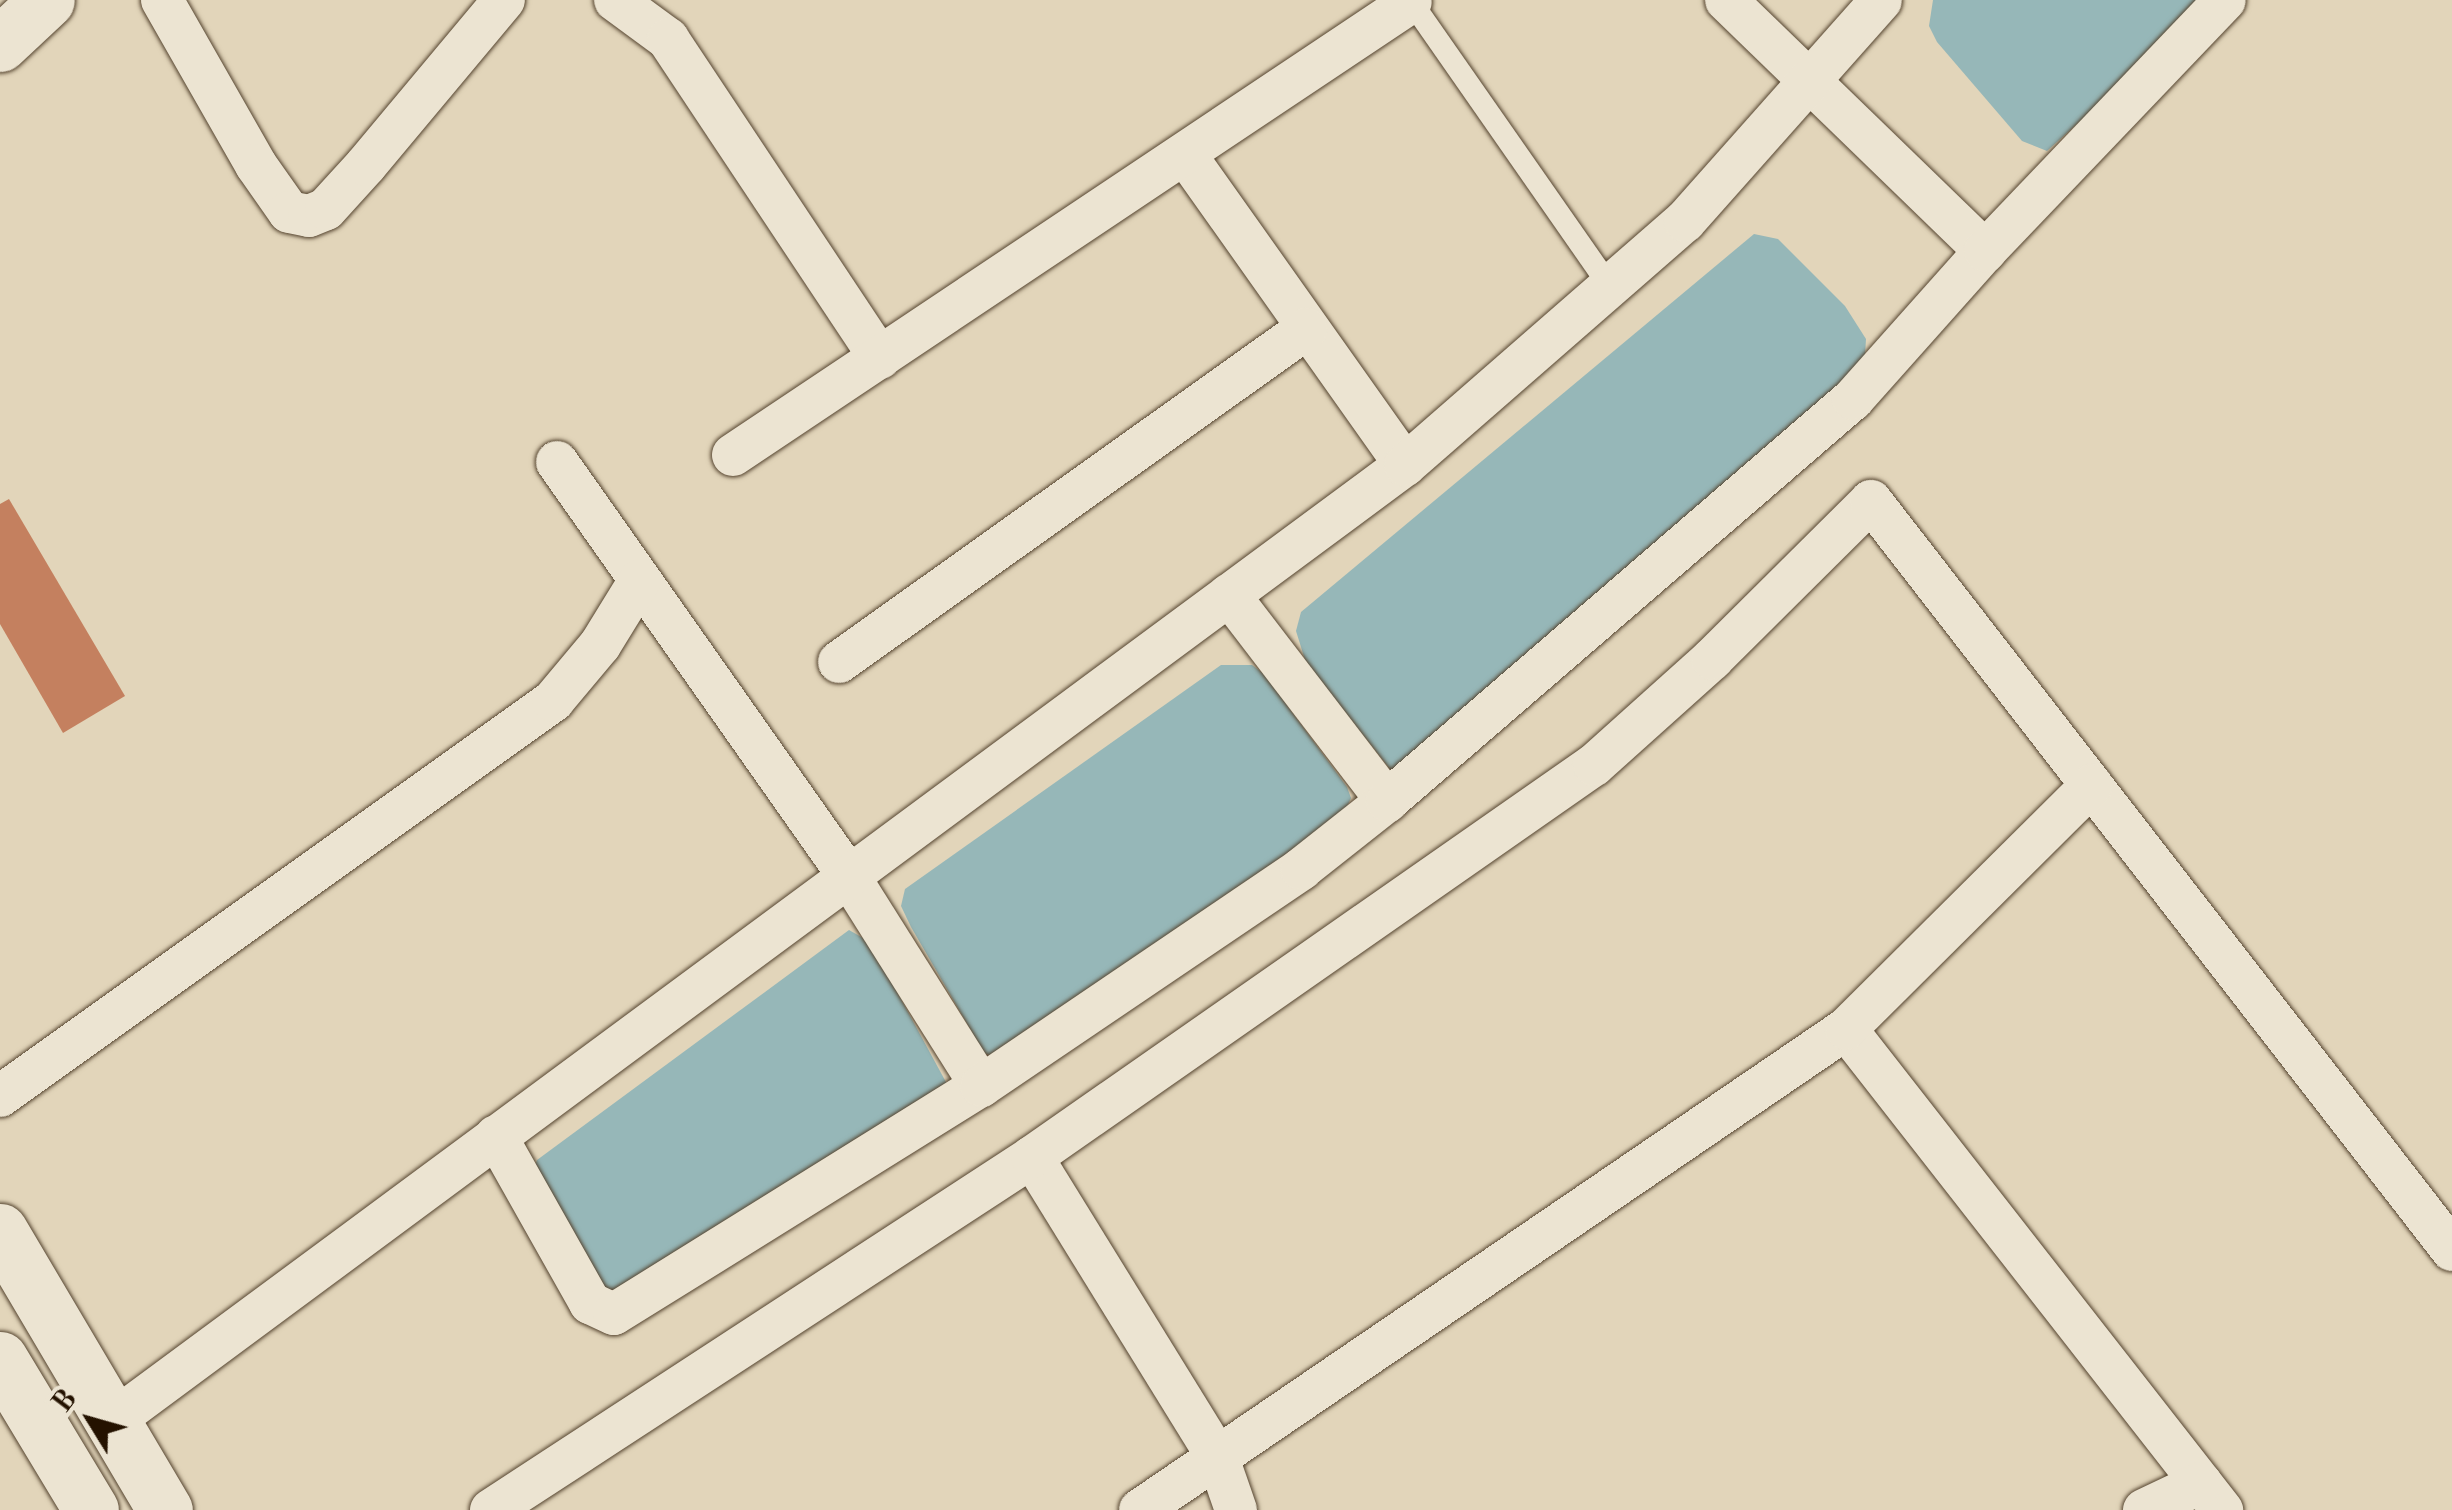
<!DOCTYPE html>
<html>
<head>
<meta charset="utf-8">
<style>
	body { margin:0 }
	#map { position:relative; width:2452px; height:1510px; overflow:hidden; background:#e2d5ba; font-family:"Old Standard TT",serif }
	div>[style] { position:absolute }
	.water>* { inset:0; background:#96b7b8 }
	.building>* { inset:0; background:#c4805f }
	.roads { filter:drop-shadow(0 0 2px #54432e) drop-shadow(0 0 2px #54432e) }
	.lane>* { height:22px; margin:-11px; padding:0 11px; transform-origin:11px; border-radius:11px; background:#ece4d2 }
	.street>* { height:42px; margin:-21px; padding:0 21px; transform-origin:21px; border-radius:21px; background:#ece4d2 }
	.secondary>* { height:55px; margin:-27.5px; padding:0 27.5px; transform-origin:27.5px; border-radius:27.5px; background:#ece4d2 }
	span { translate:-50% -50%; white-space:nowrap; text-align:center; line-height:1.15; -webkit-text-stroke:9px #ece4d2; paint-order:stroke }
	.north { position:absolute; left:40px; top:1370px; width:100px; height:100px; -webkit-text-stroke:8px #ece4d2; paint-order:stroke; rotate:307deg; font-size:28px; font-weight:700; line-height:40px; text-align:center; color:#241200 }
	.north::after { content:''; display:block; margin:auto; width:35px; height:45px; background:#241200; clip-path:polygon(50% 0,100% 100%,50% 72%,0 100%) }
</style>
</head>
<body>
<div id="map">
	<div class="water">
		<div style="clip-path:polygon(1933px 0,2215px 0,2047px 151px,2022px 141px,1937px 42px,1929px 26px)"></div>
		<div style="clip-path:polygon(1754px 234px,1778px 239px,1845px 306px,1866px 339px,1864px 371px,1401px 770px,1390px 769px,1306px 663px,1296px 631px,1301px 612px)"></div>
		<div style="clip-path:polygon(1221px 665px,1252px 665px,1264px 674px,1347px 787px,1351px 798px,1341px 820px,993px 1056px,984px 1053px,911px 927px,901px 906px,905px 889px)"></div>
		<div style="clip-path:polygon(849px 930px,870px 942px,947px 1084px,609px 1294px,534px 1168px,537px 1160px)"></div>
	</div>
	<div class="building">
		<div style="clip-path:polygon(9px 499px,125px 696px,63px 733px,0 624px,0 504px)"></div>
	</div>
	<div class="roads">
		<div class="lane">
			<div style="left:1410px;top:0;width:351px;rotate:55.1deg"></div>
		</div>
		<div class="street">
			<div style="left:162px;top:0;width:190px;rotate:60.3deg"></div>
			<div style="left:256px;top:165px;width:57px;rotate:54.9deg"></div>
			<div style="left:289px;top:212px;width:20px;rotate:11deg"></div>
			<div style="left:309px;top:216px;width:18px;rotate:-22deg"></div>
			<div style="left:326px;top:209px;width:59px;rotate:-47.7deg"></div>
			<div style="left:366px;top:165px;width:215px;rotate:-50.1deg"></div>
			<div style="left:615px;top:0;width:66px;rotate:36.3deg"></div>
			<div style="left:668px;top:39px;width:383px;rotate:56.4deg"></div>
			<div style="left:1726px;top:0;width:361px;rotate:44.1deg"></div>
			<div style="left:1185px;top:154px;width:381px;rotate:54.7deg"></div>
			<div style="left:733px;top:455px;width:815px;rotate:-33.75deg"></div>
			<div style="left:557px;top:462px;width:509px;rotate:54.84deg"></div>
			<div style="left:850px;top:878px;width:246px;rotate:57.8deg"></div>
			<div style="left:1229px;top:595px;width:260px;rotate:52.5deg"></div>
			<div style="left:839px;top:662px;width:574px;rotate:-35.49deg"></div>
			<div style="left:1846px;top:1029px;width:611px;rotate:51.99deg"></div>
			<div style="left:0;top:1096px;width:680px;rotate:-35.54deg"></div>
			<div style="left:553px;top:701px;width:73px;rotate:-50deg"></div>
			<div style="left:600px;top:645px;width:76px;rotate:-58.4deg"></div>
			<div style="left:496px;top:1136px;width:192px;rotate:60.6deg"></div>
			<div style="left:590px;top:1303px;width:26px;rotate:25deg"></div>
			<div style="left:614px;top:1314px;width:432px;rotate:-31.9deg"></div>
			<div style="left:981px;top:1086px;width:387px;rotate:-34.1deg"></div>
			<div style="left:1301px;top:869px;width:110px;rotate:-38.3deg"></div>
			<div style="left:1387px;top:801px;width:615px;rotate:-40.78deg"></div>
			<div style="left:1853px;top:399px;width:198px;rotate:-48.3deg"></div>
			<div style="left:1985px;top:251px;width:347px;rotate:-46.3deg"></div>
			<div style="left:1032px;top:1157px;width:354px;rotate:58.3deg"></div>
			<div style="left:1218px;top:1458px;width:55px;rotate:70.9deg"></div>
			<div style="left:114px;top:1420px;width:1606px;rotate:-36.49deg"></div>
			<div style="left:1405px;top:465px;width:371px;rotate:-41.1deg"></div>
			<div style="left:1685px;top:221px;width:295px;rotate:-48.4deg"></div>
			<div style="left:491px;top:1510px;width:646px;rotate:-33.12deg"></div>
			<div style="left:1032px;top:1157px;width:685px;rotate:-34.9deg"></div>
			<div style="left:1594px;top:765px;width:159px;rotate:-41.9deg"></div>
			<div style="left:1712px;top:659px;width:224px;rotate:-44.8deg"></div>
			<div style="left:1871px;top:501px;width:948px;rotate:52.2deg"></div>
			<div style="left:1140px;top:1510px;width:854px;rotate:-34.27deg"></div>
			<div style="left:1846px;top:1029px;width:346px;rotate:-44.8deg"></div>
			<div style="left:2144px;top:1510px;width:63px;rotate:-25.3deg"></div>
		</div>
		<div class="secondary">
			<div style="left:0;top:44px;width:64px;rotate:-43.1deg"></div>
			<div style="left:0;top:1231px;width:324px;rotate:59.4deg"></div>
			<div style="left:0;top:1359px;width:176px;rotate:58.9deg"></div>
		</div>
	</div>
	<div class="north">B</div>
</div>
</body>
</html>
